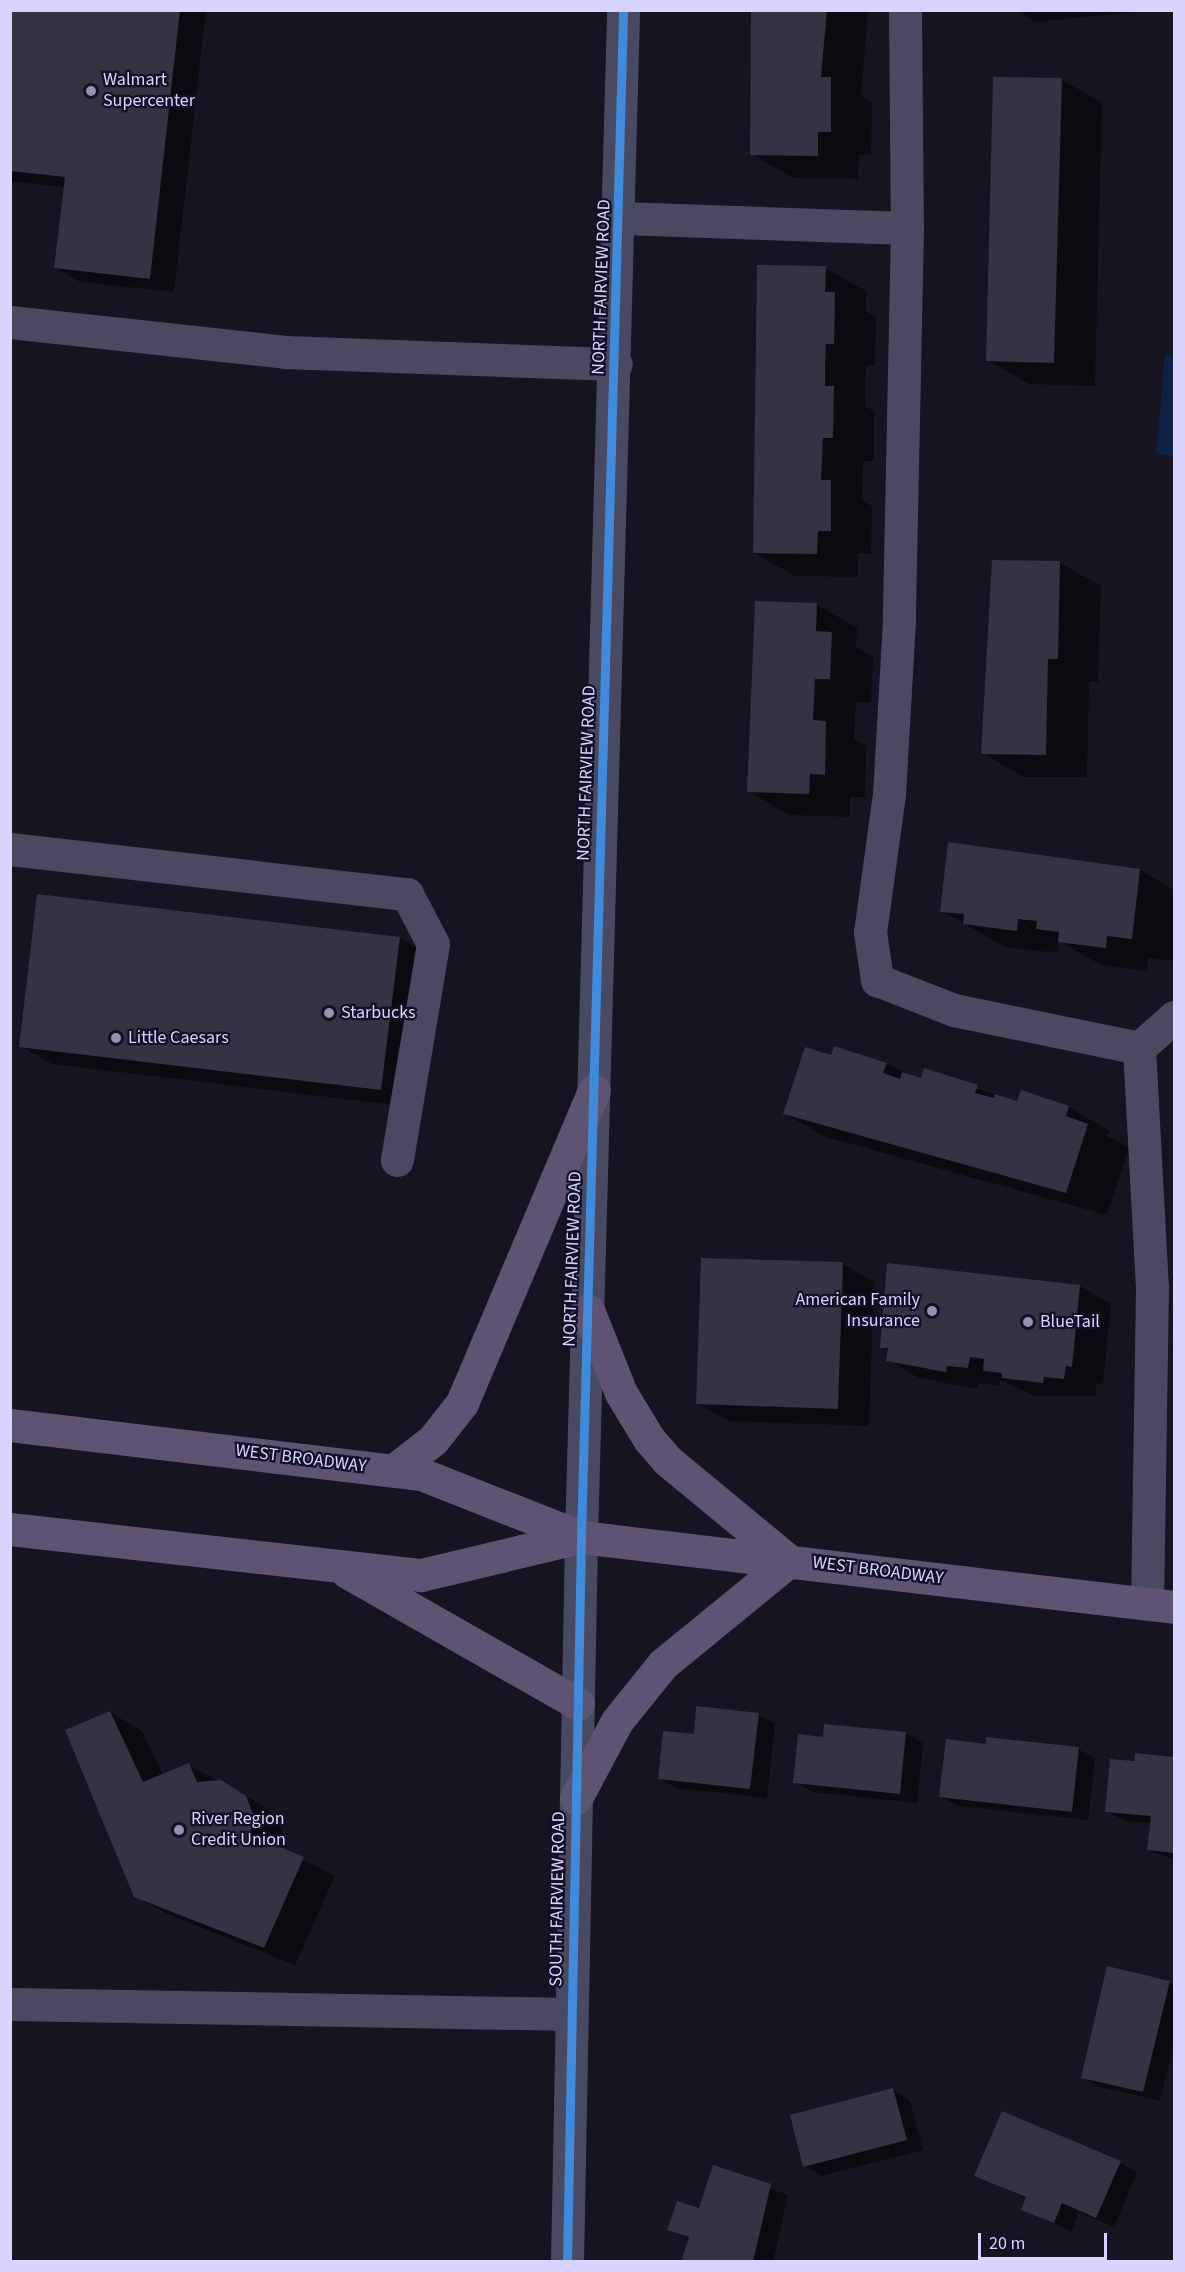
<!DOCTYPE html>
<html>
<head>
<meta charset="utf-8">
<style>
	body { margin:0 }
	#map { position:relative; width:1185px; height:2272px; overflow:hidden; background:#161421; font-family:"Source Sans 3",sans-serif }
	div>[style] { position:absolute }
	.water>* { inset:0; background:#0d2144 }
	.shadow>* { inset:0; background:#0007 }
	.building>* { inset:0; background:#343243 }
	.minor>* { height:33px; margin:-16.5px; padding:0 16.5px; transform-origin:16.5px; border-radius:16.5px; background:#4a4962 }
	.major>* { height:33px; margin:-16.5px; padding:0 16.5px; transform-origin:16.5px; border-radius:16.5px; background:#5e5373 }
	.cycleway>* { height:9px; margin:-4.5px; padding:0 4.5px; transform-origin:4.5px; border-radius:4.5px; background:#408adc }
	.dots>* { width:16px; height:16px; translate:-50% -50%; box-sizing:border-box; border:3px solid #130f26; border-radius:50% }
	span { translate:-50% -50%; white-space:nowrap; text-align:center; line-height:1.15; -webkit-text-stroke:4.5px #130f26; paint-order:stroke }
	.poi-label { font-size:18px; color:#d9d4ff }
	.left { translate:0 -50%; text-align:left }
	.right { translate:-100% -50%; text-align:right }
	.street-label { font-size:18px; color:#d9d4ff }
	.frame { position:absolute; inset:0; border:12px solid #d9d4ff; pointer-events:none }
	.scale { position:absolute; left:978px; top:2233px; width:129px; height:27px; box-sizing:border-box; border:3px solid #d9d4ff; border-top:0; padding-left:8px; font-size:18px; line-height:21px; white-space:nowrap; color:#d9d4ff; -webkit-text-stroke:4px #130f26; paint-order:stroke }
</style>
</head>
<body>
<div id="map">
	<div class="water">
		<div style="clip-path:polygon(1165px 354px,1174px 355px,1174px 456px,1156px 454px)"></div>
	</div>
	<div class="shadow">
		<div style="clip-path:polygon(10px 10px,206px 10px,174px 292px,80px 282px,56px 268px,65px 187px,10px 181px)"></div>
		<div style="clip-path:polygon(752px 10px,868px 12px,861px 96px,872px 102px,871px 155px,859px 155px,858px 179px,793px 178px,752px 154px)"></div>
		<div style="clip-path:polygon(1017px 10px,1155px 10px,1036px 22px)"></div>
		<div style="clip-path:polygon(1061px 79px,1102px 103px,1095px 386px,1029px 384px,988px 360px)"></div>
		<div style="clip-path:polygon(825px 268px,866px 291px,866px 311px,876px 317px,875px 366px,866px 366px,865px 386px,865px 406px,874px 411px,874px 461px,863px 461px,862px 500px,872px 506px,871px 554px,858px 553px,858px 577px,795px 576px,754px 553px)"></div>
		<div style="clip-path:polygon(994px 561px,1060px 563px,1101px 586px,1098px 682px,1089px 682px,1087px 777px,1023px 777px,983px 753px)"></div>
		<div style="clip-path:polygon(816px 604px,857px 628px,856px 647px,873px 657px,871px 702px,856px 702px,854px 739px,866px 746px,865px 797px,850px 797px,850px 817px,789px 815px,748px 791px)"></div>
		<div style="clip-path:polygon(949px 844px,1140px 870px,1174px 890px,1173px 961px,1148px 958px,1147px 971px,1101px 965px,1059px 941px,1058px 953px,1005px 947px,941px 911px)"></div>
		<div style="clip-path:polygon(399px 938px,430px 956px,412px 1107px,52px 1064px,21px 1046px)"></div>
		<div style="clip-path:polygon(832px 1057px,887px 1064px,922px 1080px,925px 1070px,1018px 1103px,1022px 1092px,1069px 1107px,1110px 1131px,1107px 1136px,1129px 1148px,1107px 1215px,826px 1137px,785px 1114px)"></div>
		<div style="clip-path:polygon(843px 1264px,874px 1282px,869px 1426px,729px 1421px,697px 1403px)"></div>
		<div style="clip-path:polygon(1080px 1286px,1111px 1304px,1103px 1384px,1097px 1383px,1095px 1396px,1035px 1396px,1000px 1380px,999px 1386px,978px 1383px,978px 1389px,919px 1378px,888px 1360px,889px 1351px,881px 1347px)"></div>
		<div style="clip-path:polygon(110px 1712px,142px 1731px,163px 1775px,189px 1765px,253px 1800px,277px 1816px,284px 1836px,281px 1849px,335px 1876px,295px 1965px,167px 1914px,135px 1896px)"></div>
		<div style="clip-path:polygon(758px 1714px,775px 1724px,767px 1798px,676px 1788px,659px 1778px,695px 1735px)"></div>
		<div style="clip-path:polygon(906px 1733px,923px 1743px,917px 1803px,812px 1792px,795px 1782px,824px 1738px)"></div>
		<div style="clip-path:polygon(1078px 1749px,1095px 1758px,1088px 1820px,958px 1806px,941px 1797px)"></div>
		<div style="clip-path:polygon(1136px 1755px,1174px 1758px,1174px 1860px,1149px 1850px,1151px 1823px,1124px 1821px,1107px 1811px)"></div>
		<div style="clip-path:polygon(1170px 1982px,1174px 1985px,1174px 2041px,1160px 2101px,1100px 2087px,1083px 2077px)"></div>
		<div style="clip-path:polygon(893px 2090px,910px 2100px,923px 2150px,822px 2176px,805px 2166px)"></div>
		<div style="clip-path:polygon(1120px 2163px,1137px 2172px,1114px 2227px,1079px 2212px,1071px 2232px,1023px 2209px,1027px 2199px,976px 2175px)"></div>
		<div style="clip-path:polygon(714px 2167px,788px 2195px,773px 2262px,683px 2262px,690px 2240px,669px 2229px,700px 2210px)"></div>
	</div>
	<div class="building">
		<div style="clip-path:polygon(10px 10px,180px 10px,150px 279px,54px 268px,65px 177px,10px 171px)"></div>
		<div style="clip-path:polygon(751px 10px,827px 10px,821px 77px,831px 77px,831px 132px,818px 132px,818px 156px,750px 155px)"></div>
		<div style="clip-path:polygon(993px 77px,1062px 78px,1054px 363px,986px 361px)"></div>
		<div style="clip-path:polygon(757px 265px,826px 266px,825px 292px,835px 292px,834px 344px,826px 344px,825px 362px,825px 386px,834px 386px,833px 438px,823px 438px,821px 480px,831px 480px,831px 531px,818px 531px,817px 554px,753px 553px)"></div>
		<div style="clip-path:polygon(992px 560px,1060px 561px,1058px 659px,1048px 659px,1046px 755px,981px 754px)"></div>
		<div style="clip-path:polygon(755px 601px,817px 603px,816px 631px,832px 632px,830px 679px,815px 679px,813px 720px,826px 721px,825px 775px,810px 774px,809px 794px,747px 792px)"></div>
		<div style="clip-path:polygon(948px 842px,1140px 869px,1132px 939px,1107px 936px,1106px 948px,1058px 942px,1059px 932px,1036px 929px,1037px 921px,1018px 919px,1017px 931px,963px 924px,964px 914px,940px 912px)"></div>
		<div style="clip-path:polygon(37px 894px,400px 937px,381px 1090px,19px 1047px)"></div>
		<div style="clip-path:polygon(834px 1046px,887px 1063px,883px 1073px,900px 1079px,902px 1072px,921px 1078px,924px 1068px,978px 1085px,975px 1093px,994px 1098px,994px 1094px,1017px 1101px,1021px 1090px,1069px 1106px,1066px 1116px,1088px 1124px,1066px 1193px,783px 1114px,805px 1047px,831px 1055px)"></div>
		<div style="clip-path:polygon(701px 1258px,843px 1262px,838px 1409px,696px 1404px)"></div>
		<div style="clip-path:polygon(887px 1263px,1080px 1285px,1072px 1367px,1066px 1366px,1064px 1379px,1044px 1377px,1043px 1383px,1002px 1378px,1002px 1373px,983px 1371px,984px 1359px,970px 1357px,968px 1368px,947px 1366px,946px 1372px,886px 1361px,888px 1348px,880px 1348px)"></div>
		<div style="clip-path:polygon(696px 1706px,759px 1713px,750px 1789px,658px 1779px,663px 1731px,694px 1734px)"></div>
		<div style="clip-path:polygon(110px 1711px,143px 1782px,189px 1763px,197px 1782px,221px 1780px,246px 1796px,254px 1817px,250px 1834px,304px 1857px,264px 1948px,134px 1897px,65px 1730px)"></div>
		<div style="clip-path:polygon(824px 1724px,906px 1732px,900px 1794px,793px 1783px,798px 1734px,823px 1737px)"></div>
		<div style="clip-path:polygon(986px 1737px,1079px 1747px,1072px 1812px,939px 1797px,946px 1739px,986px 1744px)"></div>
		<div style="clip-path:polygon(1135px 1753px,1174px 1757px,1174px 1853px,1147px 1850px,1151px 1816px,1105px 1812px,1110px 1759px,1134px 1761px)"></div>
		<div style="clip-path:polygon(1107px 1966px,1170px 1981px,1143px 2092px,1081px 2078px)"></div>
		<div style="clip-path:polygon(893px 2088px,907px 2140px,803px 2167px,790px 2115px)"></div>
		<div style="clip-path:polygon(1002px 2111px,1121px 2161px,1096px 2218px,1062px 2203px,1054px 2223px,1021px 2210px,1026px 2197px,974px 2176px)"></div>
		<div style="clip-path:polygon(713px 2165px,771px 2184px,753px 2262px,681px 2262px,689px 2237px,667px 2230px,677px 2201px,699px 2208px)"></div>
	</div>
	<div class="minor">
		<div style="left:905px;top:10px;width:218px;rotate:89.5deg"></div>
		<div style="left:907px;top:228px;width:393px;rotate:91.2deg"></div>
		<div style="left:899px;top:621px;width:173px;rotate:93.3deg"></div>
		<div style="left:889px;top:794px;width:139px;rotate:97.8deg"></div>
		<div style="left:870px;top:932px;width:49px;rotate:81.7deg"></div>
		<div style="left:877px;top:980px;width:83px;rotate:21.3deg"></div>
		<div style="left:954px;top:1010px;width:189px;rotate:11.6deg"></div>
		<div style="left:621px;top:218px;width:286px;rotate:2deg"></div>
		<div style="left:10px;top:322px;width:277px;rotate:6.2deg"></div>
		<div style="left:285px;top:352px;width:331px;rotate:2.1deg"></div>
		<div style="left:10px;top:849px;width:400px;rotate:6.5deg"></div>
		<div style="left:407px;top:894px;width:56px;rotate:62.5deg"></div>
		<div style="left:433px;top:944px;width:219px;rotate:99.5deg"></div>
		<div style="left:1139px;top:1048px;width:240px;rotate:86.9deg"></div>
		<div style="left:1152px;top:1288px;width:315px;rotate:90.9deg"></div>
		<div style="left:1139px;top:1048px;width:47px;rotate:-41.5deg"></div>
		<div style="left:10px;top:2004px;width:562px;rotate:1.02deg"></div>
		<div style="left:567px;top:2262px;width:725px;rotate:-88.89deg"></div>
		<div style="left:581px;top:1537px;width:1528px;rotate:-88.42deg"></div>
	</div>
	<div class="major">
		<div style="left:10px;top:1425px;width:414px;rotate:6.8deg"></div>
		<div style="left:421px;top:1474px;width:172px;rotate:21.5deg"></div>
		<div style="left:581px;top:1537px;width:597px;rotate:6.73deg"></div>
		<div style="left:394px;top:1470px;width:49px;rotate:-37.6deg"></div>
		<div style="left:433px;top:1440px;width:47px;rotate:-51.9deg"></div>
		<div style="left:462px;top:1403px;width:339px;rotate:-67.1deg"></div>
		<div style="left:10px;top:1529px;width:414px;rotate:6.4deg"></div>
		<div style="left:421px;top:1575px;width:164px;rotate:-13.4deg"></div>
		<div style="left:347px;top:1572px;width:266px;rotate:29.7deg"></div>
		<div style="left:576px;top:1798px;width:87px;rotate:-62deg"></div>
		<div style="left:617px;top:1721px;width:73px;rotate:-51.1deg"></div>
		<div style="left:663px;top:1664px;width:163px;rotate:-39.3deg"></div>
		<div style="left:789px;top:1561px;width:157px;rotate:-140.4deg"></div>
		<div style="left:668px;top:1461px;width:29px;rotate:-131deg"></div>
		<div style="left:649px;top:1439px;width:54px;rotate:-121.3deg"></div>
		<div style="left:621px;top:1393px;width:89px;rotate:-111.7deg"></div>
	</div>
	<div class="cycleway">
		<div style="left:567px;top:2262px;width:725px;rotate:-88.89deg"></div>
		<div style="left:581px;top:1537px;width:1528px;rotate:-88.42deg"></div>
	</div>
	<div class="dots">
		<div style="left:91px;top:91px;background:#9591b1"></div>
		<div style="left:329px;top:1013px;background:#9591b1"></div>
		<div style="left:116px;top:1038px;background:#9591b1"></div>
		<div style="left:932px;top:1311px;background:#9591b1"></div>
		<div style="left:1028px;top:1322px;background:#9591b1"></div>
		<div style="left:179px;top:1830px;background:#9591b1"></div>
	</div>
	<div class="poi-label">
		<span class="left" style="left:103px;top:91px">Walmart<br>Supercenter</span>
		<span class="left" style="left:341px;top:1013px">Starbucks</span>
		<span class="left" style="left:128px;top:1038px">Little Caesars</span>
		<span class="right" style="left:920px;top:1311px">American Family<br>Insurance</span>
		<span class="left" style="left:1040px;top:1322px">BlueTail</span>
		<span class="left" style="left:191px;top:1830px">River Region<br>Credit Union</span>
	</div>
	<div class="street-label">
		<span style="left:602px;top:287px;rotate:-88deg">NORTH FAIRVIEW ROAD</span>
		<span style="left:587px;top:773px;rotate:-88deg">NORTH FAIRVIEW ROAD</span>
		<span style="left:573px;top:1259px;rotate:-88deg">NORTH FAIRVIEW ROAD</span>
		<span style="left:301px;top:1459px;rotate:7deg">WEST BROADWAY</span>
		<span style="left:878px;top:1571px;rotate:7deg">WEST BROADWAY</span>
		<span style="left:558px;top:1899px;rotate:-89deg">SOUTH FAIRVIEW ROAD</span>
	</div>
	<div class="frame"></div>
	<div class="scale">20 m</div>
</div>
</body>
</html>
